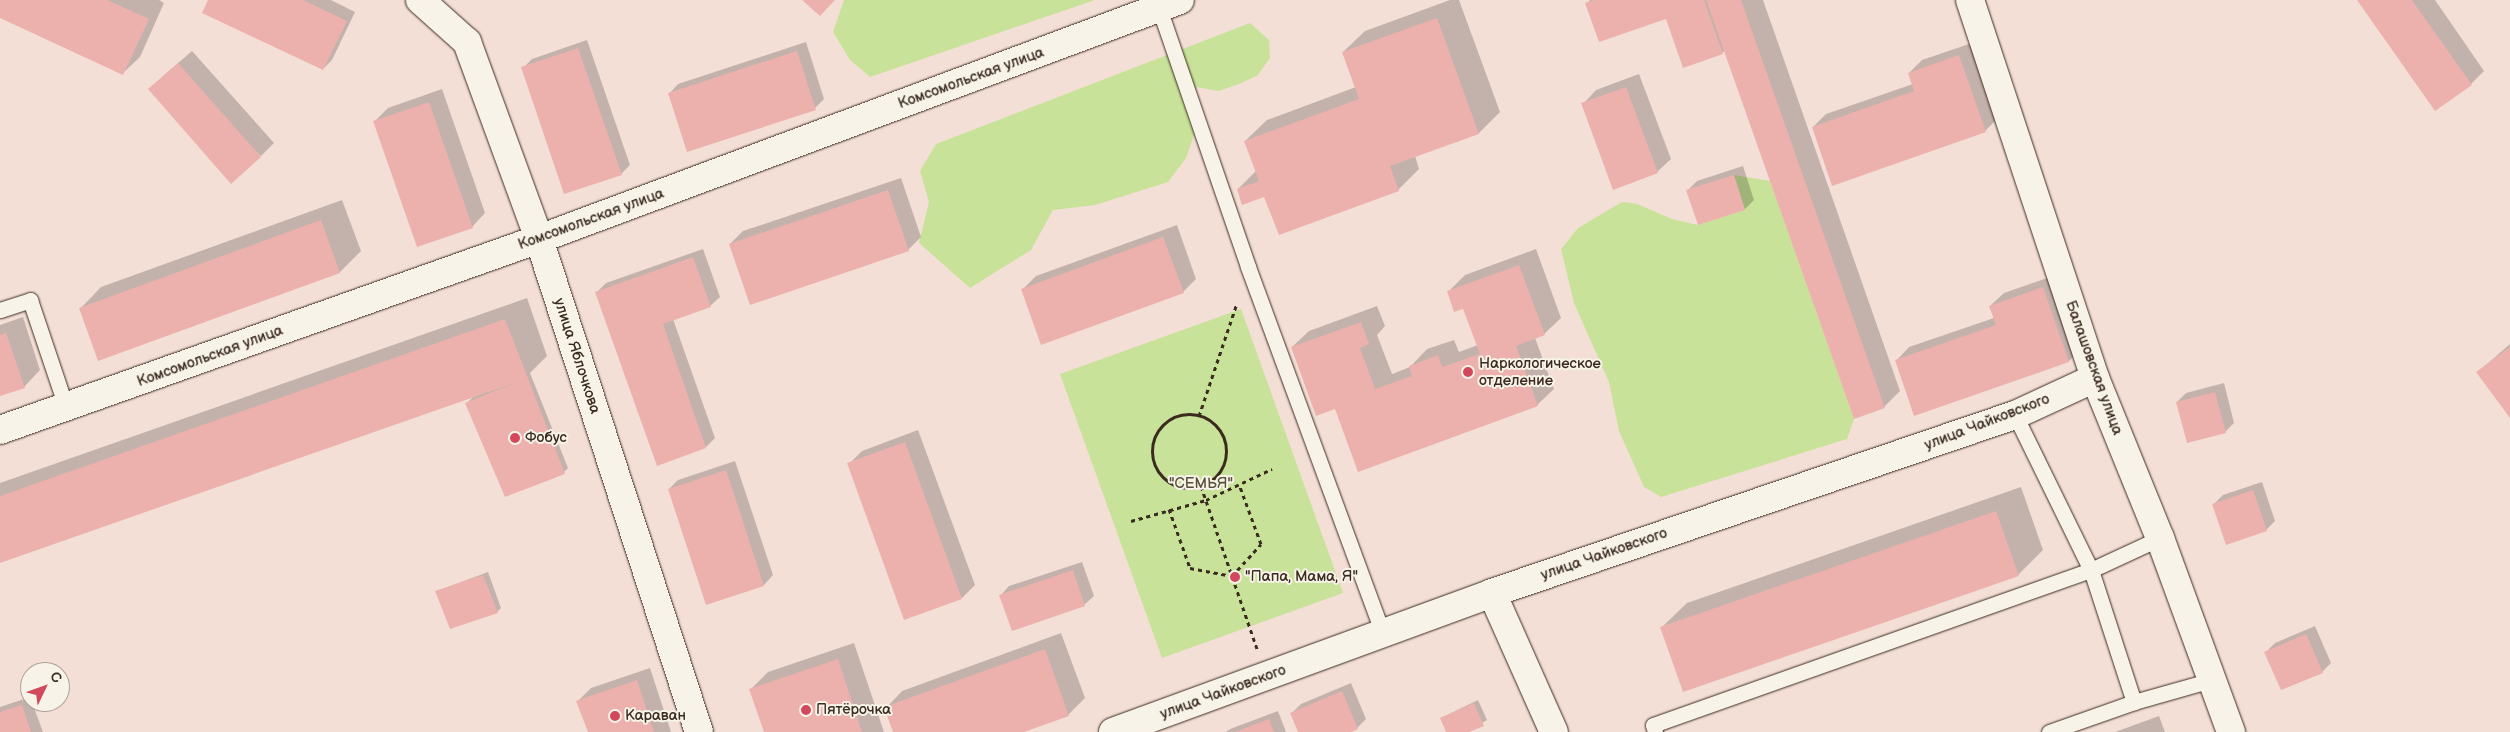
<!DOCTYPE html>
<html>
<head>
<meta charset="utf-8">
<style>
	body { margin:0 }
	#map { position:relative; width:2510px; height:732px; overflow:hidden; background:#f4dfd6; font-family:"Balsamiq Sans",sans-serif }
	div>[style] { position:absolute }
	.green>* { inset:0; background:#c8e299 }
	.shadow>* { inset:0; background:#0003 }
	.building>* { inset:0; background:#ecb1ac }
	.path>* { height:3px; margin-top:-1.5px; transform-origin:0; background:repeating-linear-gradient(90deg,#3b2a1e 0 4px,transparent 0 8px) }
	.path>.ring { margin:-1.5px; padding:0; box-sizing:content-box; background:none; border:3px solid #3b2a1e; border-radius:50% }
	.roads { filter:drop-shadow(0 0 1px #3b2a1e) drop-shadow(0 0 1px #3b2a1e) }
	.lane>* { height:15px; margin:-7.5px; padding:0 7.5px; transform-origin:7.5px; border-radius:7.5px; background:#f7f3e8 }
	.street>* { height:28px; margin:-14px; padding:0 14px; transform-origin:14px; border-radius:14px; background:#f7f3e8 }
	.dots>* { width:14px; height:14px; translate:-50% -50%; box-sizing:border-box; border:2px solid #f7f3e8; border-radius:50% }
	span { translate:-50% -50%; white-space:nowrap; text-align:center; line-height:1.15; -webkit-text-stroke:4px #f7f3e8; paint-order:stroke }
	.street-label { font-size:15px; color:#3b2a1e }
	.poi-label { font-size:15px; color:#3b2a1e }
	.left { translate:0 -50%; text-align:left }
	.park-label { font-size:15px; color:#574f37 }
	.north { position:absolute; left:20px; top:662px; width:50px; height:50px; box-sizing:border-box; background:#f7f3e8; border:1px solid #aca397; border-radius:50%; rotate:48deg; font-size:14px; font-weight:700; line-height:20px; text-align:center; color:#3b2a1e }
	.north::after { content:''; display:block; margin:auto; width:18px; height:22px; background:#d1495b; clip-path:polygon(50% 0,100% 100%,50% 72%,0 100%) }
</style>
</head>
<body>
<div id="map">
	<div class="green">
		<div style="clip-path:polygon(844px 0,1095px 0,870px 77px,850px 60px,833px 32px)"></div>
		<div style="clip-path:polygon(1250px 23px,1269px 40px,1270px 58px,1258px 75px,1239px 84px,1219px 91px,1196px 87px,1196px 129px,1186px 158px,1168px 182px,1095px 205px,1053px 210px,1031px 250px,970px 288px,919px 243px,929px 202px,920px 171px,936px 144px)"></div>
		<div style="clip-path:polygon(1734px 175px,1770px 181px,1854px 419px,1847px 439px,1661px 497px,1644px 487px,1619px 431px,1609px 382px,1574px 303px,1561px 249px,1578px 228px,1622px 202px,1637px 204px,1672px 219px,1698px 225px,1745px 210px)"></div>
		<div style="clip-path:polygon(1241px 309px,1343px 593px,1162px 658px,1060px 374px)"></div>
	</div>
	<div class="shadow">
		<div style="clip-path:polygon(0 0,159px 0,164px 3px,140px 57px,123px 73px,0 16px)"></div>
		<div style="clip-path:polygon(209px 0,331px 0,355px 12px,332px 60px,323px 69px)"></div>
		<div style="clip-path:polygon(1450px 0,1459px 0,1500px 112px,1479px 133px,1415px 156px,1419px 169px,1398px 190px,1265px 195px,1238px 189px,1256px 171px,1245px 141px,1267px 120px,1356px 87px,1343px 52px,1365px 31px)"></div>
		<div style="clip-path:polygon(1590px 0,1763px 0,1900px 391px,1884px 407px,1725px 50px,1722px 53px,1666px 17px,1587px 3px)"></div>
		<div style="clip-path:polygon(2359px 0,2435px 0,2484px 71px,2471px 84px)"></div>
		<div style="clip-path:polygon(587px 40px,630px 165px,621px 174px,523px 68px,532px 59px)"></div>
		<div style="clip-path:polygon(806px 42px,824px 99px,815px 108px,669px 94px,678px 84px)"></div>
		<div style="clip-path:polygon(1972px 43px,1999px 117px,1985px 131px,1813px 127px,1826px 114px,1913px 84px,1909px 73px,1922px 60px)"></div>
		<div style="clip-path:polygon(192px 51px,274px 143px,261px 156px,163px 76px)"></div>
		<div style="clip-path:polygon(1639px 74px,1671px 159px,1657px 172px,1583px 104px,1596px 90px)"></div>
		<div style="clip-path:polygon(442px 89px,485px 213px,472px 227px,374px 122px,388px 108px)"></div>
		<div style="clip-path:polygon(1743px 166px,1754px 200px,1745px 209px,1699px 224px,1688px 190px,1697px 181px)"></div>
		<div style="clip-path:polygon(901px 178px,921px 237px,908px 250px,730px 244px,743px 231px)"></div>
		<div style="clip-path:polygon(342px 200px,361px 251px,340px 272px,80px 309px,101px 287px)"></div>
		<div style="clip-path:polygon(1177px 225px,1196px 279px,1183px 292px,1023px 289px,1036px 276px)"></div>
		<div style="clip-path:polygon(703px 249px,720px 297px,710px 306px,673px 319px,715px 438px,706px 447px,597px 292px,606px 283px)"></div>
		<div style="clip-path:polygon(1536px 249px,1561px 318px,1544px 334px,1535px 338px,1554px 389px,1537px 405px,1336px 407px,1292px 347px,1309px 331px,1377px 306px,1385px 326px,1377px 335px,1392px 374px,1410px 367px,1427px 349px,1454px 340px,1459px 352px,1478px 345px,1463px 307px,1448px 292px,1465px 275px)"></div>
		<div style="clip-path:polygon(2056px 275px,2082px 348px,2069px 361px,1896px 361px,1909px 347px,1994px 318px,1990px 306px,2004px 293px)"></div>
		<div style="clip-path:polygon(527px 298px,547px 356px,530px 373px,568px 468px,564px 472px,467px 403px,475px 395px,0 561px,0 483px)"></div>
		<div style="clip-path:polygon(23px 317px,40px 370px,24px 387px,0 395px,0 325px)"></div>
		<div style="clip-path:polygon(2510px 344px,2510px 416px,2478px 372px)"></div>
		<div style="clip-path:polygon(2224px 383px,2234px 423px,2225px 432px,2177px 402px,2186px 393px)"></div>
		<div style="clip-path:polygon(918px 430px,975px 585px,962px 598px,849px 464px,862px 451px)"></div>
		<div style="clip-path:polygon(735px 461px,773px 575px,764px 585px,707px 603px,669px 489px,678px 480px)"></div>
		<div style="clip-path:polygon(2262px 482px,2275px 521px,2266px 530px,2214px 504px,2223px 495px)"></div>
		<div style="clip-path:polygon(2021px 487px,2043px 550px,2018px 575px,1662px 627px,1687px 603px)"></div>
		<div style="clip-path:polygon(1082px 562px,1094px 596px,1084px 605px,1000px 596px,1009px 586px)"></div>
		<div style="clip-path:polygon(488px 572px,501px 608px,497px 612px,437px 591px)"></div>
		<div style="clip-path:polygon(2315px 626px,2331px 663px,2322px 672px,2266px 652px,2275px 643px)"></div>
		<div style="clip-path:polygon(1061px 633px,1085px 698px,1068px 715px,1020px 732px,895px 732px,886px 708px,902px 691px)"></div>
		<div style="clip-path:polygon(854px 643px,884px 732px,765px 732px,751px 689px,768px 672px)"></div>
		<div style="clip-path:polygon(650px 668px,671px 732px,589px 732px,578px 701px,591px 688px)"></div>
		<div style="clip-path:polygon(1351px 683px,1366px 719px,1357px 728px,1348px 732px,1300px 732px,1292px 713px,1301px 704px)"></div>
		<div style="clip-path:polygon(30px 697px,43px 732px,0 732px,0 707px)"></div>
		<div style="clip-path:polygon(1478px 700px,1487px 720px,1466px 732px,1447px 732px,1441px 718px)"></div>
		<div style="clip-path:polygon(1278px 711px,1286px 732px,1226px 732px,1230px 729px)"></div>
		<div style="clip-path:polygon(2159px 716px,2165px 732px,2115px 732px)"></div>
	</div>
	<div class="building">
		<div style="clip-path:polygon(0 0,107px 0,149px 19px,123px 75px,0 18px)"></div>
		<div style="clip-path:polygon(208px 0,303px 0,347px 21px,323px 70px,202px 13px)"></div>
		<div style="clip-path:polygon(802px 0,835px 0,820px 16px)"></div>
		<div style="clip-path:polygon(1594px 0,1704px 0,1723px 54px,1683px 68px,1666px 19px,1599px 42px,1585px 3px)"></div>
		<div style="clip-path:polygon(1706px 0,1741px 0,1885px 408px,1854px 419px)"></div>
		<div style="clip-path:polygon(2357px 0,2412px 0,2472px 85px,2435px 111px)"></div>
		<div style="clip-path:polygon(1437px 18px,1479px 134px,1390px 166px,1399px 191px,1279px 235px,1264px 197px,1242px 205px,1237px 189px,1259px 181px,1244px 141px,1359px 99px,1342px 52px)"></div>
		<div style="clip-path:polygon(578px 48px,622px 175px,564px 194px,521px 67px)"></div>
		<div style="clip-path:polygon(797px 51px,816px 110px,687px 152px,668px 93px)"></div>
		<div style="clip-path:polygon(1959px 55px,1986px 132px,1832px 186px,1812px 127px,1914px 91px,1908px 73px)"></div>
		<div style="clip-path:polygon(178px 63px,261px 157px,231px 184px,148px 89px)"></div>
		<div style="clip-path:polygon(1626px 87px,1658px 173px,1613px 190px,1581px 103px)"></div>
		<div style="clip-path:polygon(429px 102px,473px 228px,417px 247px,373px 121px)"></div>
		<div style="clip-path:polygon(1734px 175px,1745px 210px,1698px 225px,1686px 190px)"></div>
		<div style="clip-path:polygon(888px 190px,909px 251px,750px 305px,729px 244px)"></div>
		<div style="clip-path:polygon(321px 220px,340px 273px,98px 361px,79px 308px)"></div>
		<div style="clip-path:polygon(1163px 237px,1184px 293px,1041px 345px,1021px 289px)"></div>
		<div style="clip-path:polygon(693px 257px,711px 307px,663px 324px,706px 448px,657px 466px,595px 292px)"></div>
		<div style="clip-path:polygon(1519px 265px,1545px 335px,1516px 346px,1538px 406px,1358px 472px,1335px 409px,1316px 416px,1291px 347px,1361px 322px,1369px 344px,1360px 348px,1375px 389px,1412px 376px,1409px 366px,1438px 355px,1442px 367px,1480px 354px,1463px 309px,1454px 312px,1447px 291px)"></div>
		<div style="clip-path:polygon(2043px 287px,2069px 362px,1914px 416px,1895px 360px,1996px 325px,1989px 306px)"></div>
		<div style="clip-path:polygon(505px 319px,565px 474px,505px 497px,465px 403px,517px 382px,0 563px,0 496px)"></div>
		<div style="clip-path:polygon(6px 333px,25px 388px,0 396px,0 335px)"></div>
		<div style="clip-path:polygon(2510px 347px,2510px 418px,2476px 372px)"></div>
		<div style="clip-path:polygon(2215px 392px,2226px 433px,2187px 443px,2176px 402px)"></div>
		<div style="clip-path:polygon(905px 442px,962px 599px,904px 620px,847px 463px)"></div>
		<div style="clip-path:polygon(726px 470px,764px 586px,706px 605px,668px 489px)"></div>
		<div style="clip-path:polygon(2253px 490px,2267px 531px,2226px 545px,2212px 504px)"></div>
		<div style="clip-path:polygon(1996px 511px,2019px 576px,1683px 692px,1660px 627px)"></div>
		<div style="clip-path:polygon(1073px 570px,1085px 606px,1012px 631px,999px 595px)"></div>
		<div style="clip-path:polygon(483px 575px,498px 613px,450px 629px,435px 591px)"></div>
		<div style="clip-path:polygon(2306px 634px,2323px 673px,2281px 690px,2264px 652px)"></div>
		<div style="clip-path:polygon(1045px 649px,1069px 716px,1024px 732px,893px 732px,884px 707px)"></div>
		<div style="clip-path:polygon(838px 659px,862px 732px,764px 732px,749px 689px)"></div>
		<div style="clip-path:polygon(637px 680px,654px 732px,588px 732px,576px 701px)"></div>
		<div style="clip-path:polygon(1342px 691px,1358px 729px,1351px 732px,1298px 732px,1290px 713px)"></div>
		<div style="clip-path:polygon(1474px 703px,1484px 726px,1469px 732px,1446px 732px,1440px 718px)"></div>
		<div style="clip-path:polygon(22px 705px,31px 732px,0 732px,0 712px)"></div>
		<div style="clip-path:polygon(1269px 719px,1274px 732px,1235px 732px)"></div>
	</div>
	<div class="path">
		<div class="ring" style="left:1152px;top:414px;width:71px;height:71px"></div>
		<div style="left:1199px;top:416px;width:119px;rotate:-71.4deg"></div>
		<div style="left:1201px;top:486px;width:172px;rotate:71deg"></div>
		<div style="left:1169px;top:509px;width:63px;rotate:70.4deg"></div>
		<div style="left:1190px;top:568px;width:43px;rotate:10.8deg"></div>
		<div style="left:1232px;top:576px;width:43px;rotate:-47.8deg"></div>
		<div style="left:1261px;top:544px;width:64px;rotate:-110.1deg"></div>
		<div style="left:1131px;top:521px;width:78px;rotate:-15.6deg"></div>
		<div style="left:1206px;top:500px;width:73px;rotate:-25.2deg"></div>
	</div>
	<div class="roads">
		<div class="lane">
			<div style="left:1159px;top:8px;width:274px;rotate:71deg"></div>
			<div style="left:1248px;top:267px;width:390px;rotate:69.8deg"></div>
			<div style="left:0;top:310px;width:32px;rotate:-18deg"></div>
			<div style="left:30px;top:300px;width:113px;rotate:71.4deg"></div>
			<div style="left:2015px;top:415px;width:173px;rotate:63.9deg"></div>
			<div style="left:2091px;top:570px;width:139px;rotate:72deg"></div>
			<div style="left:1655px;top:732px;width:7px;rotate:-106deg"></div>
			<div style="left:1653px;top:725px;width:465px;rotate:-19.5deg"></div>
			<div style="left:2091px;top:570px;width:76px;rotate:-24.9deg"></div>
			<div style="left:2049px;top:732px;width:90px;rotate:-19.4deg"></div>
			<div style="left:2134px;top:702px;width:81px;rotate:-15.8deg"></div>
		</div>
		<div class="street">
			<div style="left:420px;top:0;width:63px;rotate:41.8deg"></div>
			<div style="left:467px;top:42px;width:210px;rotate:69.9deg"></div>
			<div style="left:539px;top:239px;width:518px;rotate:72.02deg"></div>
			<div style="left:1970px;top:0;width:398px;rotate:71.7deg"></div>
			<div style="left:2095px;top:378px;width:173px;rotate:67.9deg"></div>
			<div style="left:2160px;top:538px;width:207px;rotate:69.9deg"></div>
			<div style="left:0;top:430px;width:572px;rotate:-19.51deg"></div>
			<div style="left:539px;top:239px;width:684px;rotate:-20.45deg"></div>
			<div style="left:1492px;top:593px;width:152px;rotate:66deg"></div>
			<div style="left:1113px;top:732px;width:404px;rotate:-20.1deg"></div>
			<div style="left:1492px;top:593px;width:552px;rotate:-18.8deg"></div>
			<div style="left:2015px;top:415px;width:88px;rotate:-24.8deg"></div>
		</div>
	</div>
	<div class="dots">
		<div style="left:1468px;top:372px;background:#d1495b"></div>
		<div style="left:515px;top:438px;background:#d1495b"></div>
		<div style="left:1235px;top:577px;background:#d1495b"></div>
		<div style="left:806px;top:710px;background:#d1495b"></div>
		<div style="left:615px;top:716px;background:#d1495b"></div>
	</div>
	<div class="street-label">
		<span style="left:971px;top:78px;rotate:-20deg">Комсомольская улица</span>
		<span style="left:591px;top:219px;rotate:-20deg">Комсомольская улица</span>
		<span style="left:210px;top:356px;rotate:-20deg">Комсомольская улица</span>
		<span style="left:577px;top:356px;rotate:72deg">улица Яблочкова</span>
		<span style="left:2094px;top:368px;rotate:70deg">Балашовская улица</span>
		<span style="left:1987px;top:422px;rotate:-21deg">улица Чайковского</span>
		<span style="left:1604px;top:554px;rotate:-19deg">улица Чайковского</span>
		<span style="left:1223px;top:692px;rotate:-20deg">улица Чайковского</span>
	</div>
	<div class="poi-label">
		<span class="left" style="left:1479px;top:372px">Наркологическое<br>отделение</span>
		<span class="left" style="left:525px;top:438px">Фобус</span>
		<span class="left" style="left:1245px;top:577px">"Папа, Мама, Я"</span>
		<span class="left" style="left:816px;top:710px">Пятёрочка</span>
		<span class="left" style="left:625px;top:716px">Караван</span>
	</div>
	<div class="park-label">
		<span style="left:1201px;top:484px">"СЕМЬЯ"</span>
	</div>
	<div class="north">С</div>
</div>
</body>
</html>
